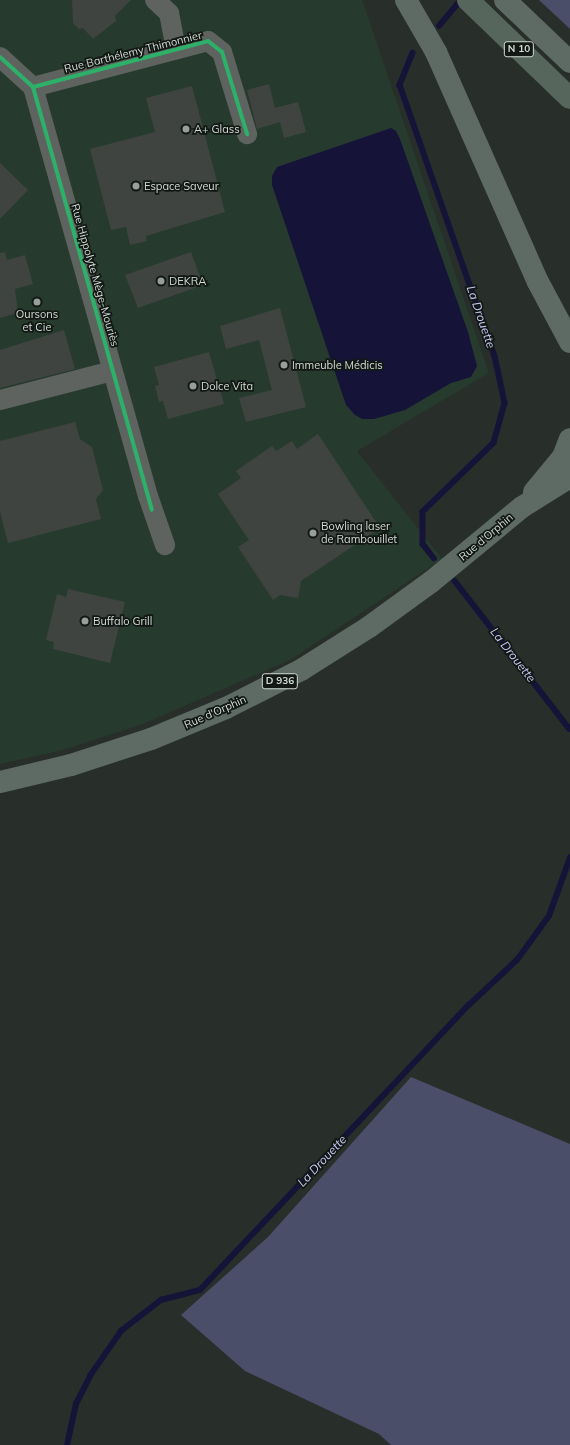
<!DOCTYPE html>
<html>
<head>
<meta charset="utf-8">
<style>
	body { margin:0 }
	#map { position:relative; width:570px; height:1445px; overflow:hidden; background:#282e2a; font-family:Mulish,sans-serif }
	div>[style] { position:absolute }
	.built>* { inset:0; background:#273a2e }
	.green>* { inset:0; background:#4b4e69 }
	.water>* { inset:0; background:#151438 }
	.stream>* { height:5.5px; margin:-2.75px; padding:0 2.75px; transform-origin:2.75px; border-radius:2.75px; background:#151438 }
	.building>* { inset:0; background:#3f4441 }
	.minor>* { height:20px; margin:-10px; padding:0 10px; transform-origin:10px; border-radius:10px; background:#5e6360 }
	.major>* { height:22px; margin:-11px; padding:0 11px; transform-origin:11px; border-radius:11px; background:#5e6b64 }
	.highway>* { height:22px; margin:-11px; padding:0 11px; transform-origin:11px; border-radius:11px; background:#56665d }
	.cycleway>* { height:4px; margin:-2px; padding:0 2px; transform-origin:2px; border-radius:2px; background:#2db169 }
	.dots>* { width:11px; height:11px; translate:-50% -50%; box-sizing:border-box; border:2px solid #121814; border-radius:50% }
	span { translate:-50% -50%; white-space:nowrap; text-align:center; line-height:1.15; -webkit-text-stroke:3.5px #121814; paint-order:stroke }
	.shield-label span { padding:1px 3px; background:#121814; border:1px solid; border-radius:3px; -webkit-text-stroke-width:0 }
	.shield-label { font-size:10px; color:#d3dcd6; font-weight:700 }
	.street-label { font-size:11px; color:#d3dcd6 }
	.poi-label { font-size:11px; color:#d3dcd6 }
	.left { translate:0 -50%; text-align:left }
	.water-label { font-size:12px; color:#c6cbf8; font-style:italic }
</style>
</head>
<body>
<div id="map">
	<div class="built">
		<div style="clip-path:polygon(0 0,362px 0,489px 373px,357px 451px,442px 559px,290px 660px,143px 724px,63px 750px,0 764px)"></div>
	</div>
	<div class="green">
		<div style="clip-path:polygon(539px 0,570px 0,570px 29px)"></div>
		<div style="clip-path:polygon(411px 1077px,570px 1144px,570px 1445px,391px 1445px,379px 1434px,245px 1371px,181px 1315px,268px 1237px)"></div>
	</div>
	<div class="water">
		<div style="clip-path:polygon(391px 128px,396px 131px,400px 139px,468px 332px,477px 366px,471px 377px,451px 383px,405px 410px,374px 419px,362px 419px,355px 415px,346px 405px,272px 185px,272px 176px,277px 167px)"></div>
	</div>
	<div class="stream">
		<div style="left:439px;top:26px;width:30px;rotate:-50deg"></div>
		<div style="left:413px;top:53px;width:35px;rotate:112deg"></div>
		<div style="left:400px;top:85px;width:287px;rotate:70.7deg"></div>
		<div style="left:495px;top:356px;width:48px;rotate:78deg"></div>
		<div style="left:505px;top:403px;width:41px;rotate:105.4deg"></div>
		<div style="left:494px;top:443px;width:99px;rotate:135.8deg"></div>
		<div style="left:423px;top:512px;width:32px;rotate:90deg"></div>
		<div style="left:423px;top:544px;width:18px;rotate:52deg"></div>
		<div style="left:455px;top:581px;width:187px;rotate:52.2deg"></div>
		<div style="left:67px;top:1445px;width:42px;rotate:-77.6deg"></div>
		<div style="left:76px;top:1404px;width:31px;rotate:-63deg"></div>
		<div style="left:90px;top:1376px;width:55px;rotate:-55.4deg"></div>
		<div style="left:121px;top:1331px;width:51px;rotate:-37.8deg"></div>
		<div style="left:161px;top:1300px;width:40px;rotate:-14.4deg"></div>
		<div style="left:200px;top:1290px;width:392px;rotate:-46.7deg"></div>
		<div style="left:469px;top:1005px;width:66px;rotate:-43.2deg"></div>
		<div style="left:517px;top:960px;width:54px;rotate:-54deg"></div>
		<div style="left:549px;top:916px;width:62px;rotate:-70.1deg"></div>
	</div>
	<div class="building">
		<div style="clip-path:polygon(72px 0,131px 0,115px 16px,116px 21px,93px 39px,83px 28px,79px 29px,73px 23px)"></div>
		<div style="clip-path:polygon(269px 84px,275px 108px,298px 102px,306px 132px,284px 138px,280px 122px,257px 129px,247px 90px)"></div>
		<div style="clip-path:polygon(192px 86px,225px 212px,146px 236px,147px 241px,130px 245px,126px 227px,111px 230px,90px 149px,155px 132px,146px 98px)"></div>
		<div style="clip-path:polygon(0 163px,28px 190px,0 219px)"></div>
		<div style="clip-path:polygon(5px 252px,7px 260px,25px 255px,33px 284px,15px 289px,18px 313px,0 318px,0 253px)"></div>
		<div style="clip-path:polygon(191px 252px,203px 285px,138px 308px,125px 275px)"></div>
		<div style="clip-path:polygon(280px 308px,306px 407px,246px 422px,239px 398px,272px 390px,259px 340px,226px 349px,220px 326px)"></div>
		<div style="clip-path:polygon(64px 330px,75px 369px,0 388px,0 350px)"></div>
		<div style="clip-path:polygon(209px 352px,224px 404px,168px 419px,163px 401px,159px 402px,155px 386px,159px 385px,154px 367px)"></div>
		<div style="clip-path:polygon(75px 422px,80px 439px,92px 447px,103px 490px,96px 499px,101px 519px,8px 543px,0 512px,0 441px)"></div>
		<div style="clip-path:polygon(318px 434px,380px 528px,301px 581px,298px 598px,280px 595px,273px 600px,238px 547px,249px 540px,218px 494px,241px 478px,236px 471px,272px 446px,276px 451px,292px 441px,297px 449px)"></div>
		<div style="clip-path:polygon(68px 589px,125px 602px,110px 663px,53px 649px,54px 642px,46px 640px,57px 594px,66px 597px)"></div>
	</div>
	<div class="minor">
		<div style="left:155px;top:0;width:19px;rotate:43deg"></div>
		<div style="left:169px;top:13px;width:37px;rotate:79deg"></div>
		<div style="left:0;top:57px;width:45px;rotate:42.3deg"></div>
		<div style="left:33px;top:87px;width:425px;rotate:74.3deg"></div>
		<div style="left:148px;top:496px;width:52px;rotate:70.9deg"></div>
		<div style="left:33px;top:87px;width:181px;rotate:-14.7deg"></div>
		<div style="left:208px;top:41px;width:18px;rotate:38deg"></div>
		<div style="left:222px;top:52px;width:86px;rotate:73deg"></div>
		<div style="left:0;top:400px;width:116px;rotate:-14.5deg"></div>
	</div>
	<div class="major">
		<div style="left:406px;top:0;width:60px;rotate:60deg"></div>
		<div style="left:436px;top:52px;width:252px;rotate:66.1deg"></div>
		<div style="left:538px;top:282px;width:68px;rotate:61.9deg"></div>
		<div style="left:505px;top:0;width:90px;rotate:43.6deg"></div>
		<div style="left:534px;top:492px;width:45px;rotate:-50.4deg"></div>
		<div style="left:563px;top:457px;width:19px;rotate:-69deg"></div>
		<div style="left:0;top:782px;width:73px;rotate:-13.5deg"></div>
		<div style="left:71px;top:765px;width:84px;rotate:-18deg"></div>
		<div style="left:151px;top:739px;width:81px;rotate:-22.5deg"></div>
		<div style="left:226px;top:708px;width:84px;rotate:-26.9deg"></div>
		<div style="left:301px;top:670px;width:80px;rotate:-32.3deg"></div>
		<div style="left:369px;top:627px;width:77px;rotate:-36deg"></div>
		<div style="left:431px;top:582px;width:118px;rotate:-39.5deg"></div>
		<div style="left:522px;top:507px;width:57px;rotate:-32deg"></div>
	</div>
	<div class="highway">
		<div style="left:468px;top:0;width:141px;rotate:43.9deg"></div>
	</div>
	<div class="cycleway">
		<div style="left:0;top:57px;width:45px;rotate:42.3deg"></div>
		<div style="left:33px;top:87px;width:439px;rotate:74.3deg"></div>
		<div style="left:33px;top:87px;width:181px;rotate:-14.7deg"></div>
		<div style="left:208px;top:41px;width:18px;rotate:38deg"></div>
		<div style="left:222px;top:52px;width:86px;rotate:73deg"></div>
	</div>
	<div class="dots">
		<div style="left:186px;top:129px;background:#979f9a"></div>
		<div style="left:136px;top:186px;background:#979f9a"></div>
		<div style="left:161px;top:281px;background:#979f9a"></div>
		<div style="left:37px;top:302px;background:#979f9a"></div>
		<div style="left:284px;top:365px;background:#979f9a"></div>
		<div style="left:193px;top:386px;background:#979f9a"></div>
		<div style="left:313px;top:533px;background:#979f9a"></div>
		<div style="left:85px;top:621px;background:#979f9a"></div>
	</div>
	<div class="shield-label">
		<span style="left:519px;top:49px">N 10</span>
		<span style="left:280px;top:681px">D 936</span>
	</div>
	<div class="street-label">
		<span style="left:133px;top:52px;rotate:-14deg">Rue Barthélemy Thimonnier</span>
		<span style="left:95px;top:275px;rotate:74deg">Rue Hippolyte Mège-Mouriès</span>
		<span style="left:486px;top:537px;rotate:-40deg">Rue d'Orphin</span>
		<span style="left:215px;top:712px;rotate:-24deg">Rue d'Orphin</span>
	</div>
	<div class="poi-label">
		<span class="left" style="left:194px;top:129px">A+ Glass</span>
		<span class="left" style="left:144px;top:186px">Espace Saveur</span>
		<span class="left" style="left:169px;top:281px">DEKRA</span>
		<span style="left:37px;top:321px">Oursons<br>et Cie</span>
		<span class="left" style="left:292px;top:365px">Immeuble Médicis</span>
		<span class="left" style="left:201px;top:386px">Dolce Vita</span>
		<span class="left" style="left:321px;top:533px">Bowling laser<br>de Rambouillet</span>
		<span class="left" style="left:93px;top:621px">Buffalo Grill</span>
	</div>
	<div class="water-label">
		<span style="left:481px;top:317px;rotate:71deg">La Drouette</span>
		<span style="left:513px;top:655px;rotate:52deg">La Drouette</span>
		<span style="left:322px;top:1161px;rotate:-47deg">La Drouette</span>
	</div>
</div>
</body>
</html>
